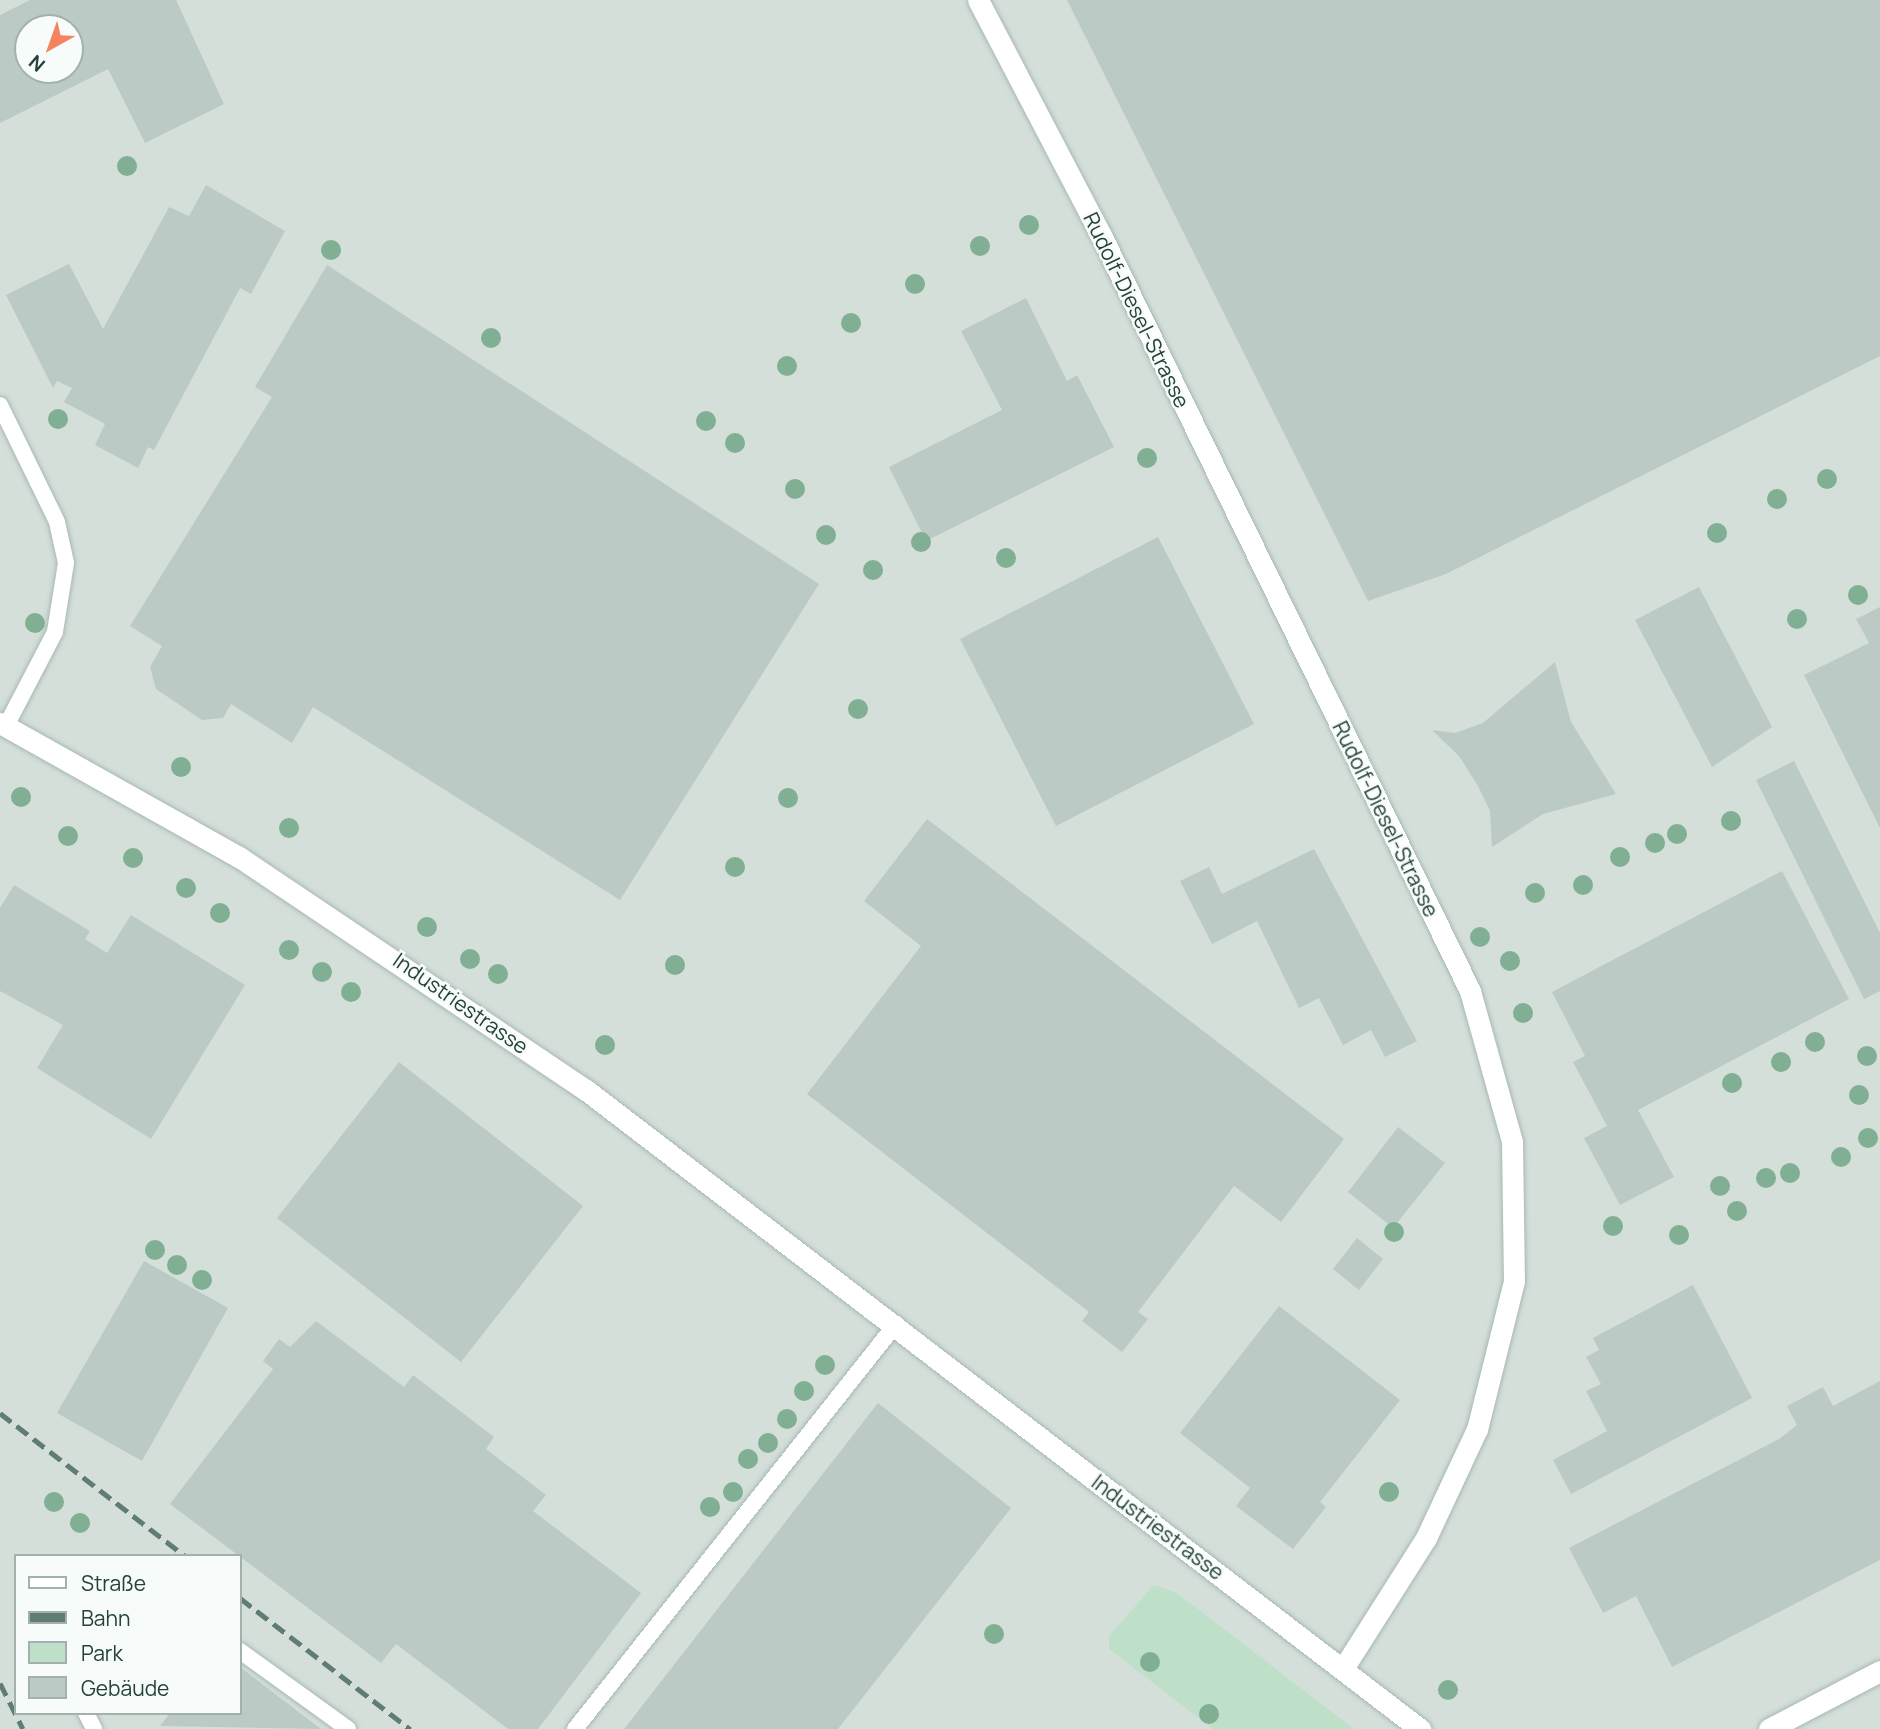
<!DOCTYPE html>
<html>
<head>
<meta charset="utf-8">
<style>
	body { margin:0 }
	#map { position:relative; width:1880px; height:1729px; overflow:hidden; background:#e6efeb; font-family:Manrope,sans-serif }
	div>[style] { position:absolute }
	.built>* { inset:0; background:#d4dfda }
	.green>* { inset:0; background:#bfe0c8 }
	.building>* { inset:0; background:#bbcac4 }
	.roads { filter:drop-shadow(0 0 2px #a8b8b2) drop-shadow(0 0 2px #a8b8b2) }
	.lane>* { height:16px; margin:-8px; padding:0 8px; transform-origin:8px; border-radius:8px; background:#fff }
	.street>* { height:21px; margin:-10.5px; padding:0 10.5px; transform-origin:10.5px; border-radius:10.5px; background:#fff }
	.secondary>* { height:21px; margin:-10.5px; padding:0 10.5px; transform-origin:10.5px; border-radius:10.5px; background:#fff }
	.rail>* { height:5px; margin-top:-2.5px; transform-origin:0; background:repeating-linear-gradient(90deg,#5f7d75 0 14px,transparent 0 21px) }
	.trees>* { width:20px; height:20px; margin:-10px; border-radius:50%; background:#80af93 }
	span { translate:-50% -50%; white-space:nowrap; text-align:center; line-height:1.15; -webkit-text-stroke:5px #f7fbf9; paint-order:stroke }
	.street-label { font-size:21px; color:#24423a }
	.legend { position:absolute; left:14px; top:1554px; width:228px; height:161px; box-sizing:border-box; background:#f7fbf9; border:2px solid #a3b1ad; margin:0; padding:9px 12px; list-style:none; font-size:21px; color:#24423a }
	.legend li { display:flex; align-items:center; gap:14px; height:35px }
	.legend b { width:35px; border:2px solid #a3b1ad }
	.north { position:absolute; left:14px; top:14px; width:70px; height:70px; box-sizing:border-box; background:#f7fbf9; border:2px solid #a3b1ad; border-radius:50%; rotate:220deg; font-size:19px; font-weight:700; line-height:28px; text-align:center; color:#24423a }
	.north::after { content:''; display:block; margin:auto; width:24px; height:32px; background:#f4845f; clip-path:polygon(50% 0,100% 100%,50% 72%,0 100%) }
</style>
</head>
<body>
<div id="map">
	<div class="built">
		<div style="clip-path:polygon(evenodd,0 0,1880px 0,1880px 1729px,0 1729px,0 0,28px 28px,70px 28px,70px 70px,28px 70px,28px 28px,0 0,16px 1556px,240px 1556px,240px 1713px,16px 1713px,16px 1556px)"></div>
	</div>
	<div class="green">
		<div style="clip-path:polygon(1154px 1585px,1177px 1593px,1354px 1729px,1213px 1729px,1109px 1649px,1109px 1636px)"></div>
	</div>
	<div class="building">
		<div style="clip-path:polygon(evenodd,30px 0,176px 0,224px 104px,145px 143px,108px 69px,0 123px,0 15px,30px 0,28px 28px,70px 28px,70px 70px,28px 70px,28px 28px)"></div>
		<div style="clip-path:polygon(1067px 0,1880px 0,1880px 356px,1446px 574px,1368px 601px)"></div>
		<div style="clip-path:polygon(206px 185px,285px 231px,251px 294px,240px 288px,154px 450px,148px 447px,138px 468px,95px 445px,105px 424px,64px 402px,72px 388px,57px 381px,53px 388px,6px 295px,69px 264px,103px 329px,169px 207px,189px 216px)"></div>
		<div style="clip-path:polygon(327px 265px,819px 584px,620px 900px,313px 707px,292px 743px,231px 704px,223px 718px,202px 720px,156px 689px,150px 667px,162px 646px,130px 626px,272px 397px,255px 387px)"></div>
		<div style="clip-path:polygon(1026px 298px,1067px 381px,1077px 375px,1114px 447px,926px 541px,889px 467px,1002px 410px,961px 331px)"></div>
		<div style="clip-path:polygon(1158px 537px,1254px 724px,1056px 826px,960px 639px)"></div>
		<div style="clip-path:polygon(1699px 587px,1772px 727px,1712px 767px,1635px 620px)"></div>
		<div style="clip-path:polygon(1880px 607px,1880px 828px,1804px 675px,1869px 643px,1856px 619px)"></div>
		<div style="clip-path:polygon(1555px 662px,1571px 722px,1616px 794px,1543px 814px,1492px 847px,1490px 811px,1478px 786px,1459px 756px,1432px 730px,1455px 733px,1483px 723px)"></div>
		<div style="clip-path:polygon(1794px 761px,1880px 933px,1880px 991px,1864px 999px,1756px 780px)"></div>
		<div style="clip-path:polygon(927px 819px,1344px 1139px,1281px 1222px,1234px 1186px,1138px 1312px,1148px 1319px,1122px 1352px,1082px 1321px,1089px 1312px,807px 1094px,921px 946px,864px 901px)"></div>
		<div style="clip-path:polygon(1314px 849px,1417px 1041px,1385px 1057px,1371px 1030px,1343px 1045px,1319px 998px,1299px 1008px,1257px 921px,1212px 944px,1180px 881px,1209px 867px,1222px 894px)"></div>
		<div style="clip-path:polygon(1782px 871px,1849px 999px,1638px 1110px,1674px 1177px,1620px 1205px,1584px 1138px,1607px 1126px,1573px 1062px,1585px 1056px,1552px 992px)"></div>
		<div style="clip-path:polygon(14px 885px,90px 931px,85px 939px,107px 953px,131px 915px,245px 985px,151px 1139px,37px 1068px,63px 1025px,0 991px,0 908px)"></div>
		<div style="clip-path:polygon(399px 1062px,583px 1206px,461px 1362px,277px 1218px)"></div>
		<div style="clip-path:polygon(1398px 1127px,1445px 1163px,1393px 1228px,1348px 1192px)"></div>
		<div style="clip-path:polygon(1357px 1238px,1383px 1259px,1359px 1290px,1333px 1269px)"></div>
		<div style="clip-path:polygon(144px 1261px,228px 1308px,142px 1461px,57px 1413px)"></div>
		<div style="clip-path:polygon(1693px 1285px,1752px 1398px,1571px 1494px,1553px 1460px,1607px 1431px,1586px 1391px,1601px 1384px,1586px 1357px,1599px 1350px,1593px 1338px)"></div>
		<div style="clip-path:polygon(1279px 1306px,1400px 1400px,1320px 1502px,1326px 1507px,1293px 1549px,1236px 1506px,1250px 1488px,1180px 1433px)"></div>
		<div style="clip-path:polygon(316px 1321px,404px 1387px,413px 1375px,494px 1437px,486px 1449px,546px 1495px,533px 1511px,641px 1593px,538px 1729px,508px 1729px,396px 1644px,381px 1663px,170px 1504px,273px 1369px,263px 1361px,279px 1339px,290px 1347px)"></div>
		<div style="clip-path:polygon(1880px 1381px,1880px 1560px,1672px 1667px,1636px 1596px,1603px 1613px,1569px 1548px,1779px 1439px,1797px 1425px,1787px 1406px,1823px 1387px,1833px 1406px)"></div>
		<div style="clip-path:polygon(878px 1403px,1011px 1508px,838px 1729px,624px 1729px)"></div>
		<div style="clip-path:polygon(240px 1667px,321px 1729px,160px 1726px,170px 1713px,240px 1713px)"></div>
	</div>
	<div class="roads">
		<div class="lane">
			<div style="left:0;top:405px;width:130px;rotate:64deg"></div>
			<div style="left:57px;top:522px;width:42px;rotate:77.6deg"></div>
			<div style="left:66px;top:563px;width:70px;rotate:99.1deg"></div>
			<div style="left:55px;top:632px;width:106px;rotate:117.5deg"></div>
			<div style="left:240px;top:1651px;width:133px;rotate:35.8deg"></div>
			<div style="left:86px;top:1713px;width:18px;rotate:63deg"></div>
			<div style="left:575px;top:1729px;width:517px;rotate:-51.6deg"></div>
		</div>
		<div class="street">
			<div style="left:978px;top:0;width:265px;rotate:62.4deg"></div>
			<div style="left:1101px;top:235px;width:841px;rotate:63.98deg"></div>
			<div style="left:1470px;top:991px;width:156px;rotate:74.4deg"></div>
			<div style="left:1512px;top:1141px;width:140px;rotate:89.2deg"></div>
			<div style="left:1514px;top:1281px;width:153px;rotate:104deg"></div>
			<div style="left:1477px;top:1429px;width:120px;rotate:115.1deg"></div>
			<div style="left:1426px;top:1538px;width:155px;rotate:122.4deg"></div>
			<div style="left:1769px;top:1729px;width:125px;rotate:-27.6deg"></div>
		</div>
		<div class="secondary">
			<div style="left:0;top:723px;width:274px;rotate:29.3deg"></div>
			<div style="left:239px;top:857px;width:418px;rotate:33.9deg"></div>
			<div style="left:586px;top:1090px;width:1051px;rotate:37.46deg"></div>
		</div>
	</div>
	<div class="rail">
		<div style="left:0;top:1413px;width:234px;rotate:37.7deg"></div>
		<div style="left:240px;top:1598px;width:215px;rotate:37.6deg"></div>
		<div style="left:0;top:1683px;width:51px;rotate:63.4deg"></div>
	</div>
	<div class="trees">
		<div style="left:127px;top:166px"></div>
		<div style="left:1029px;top:225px"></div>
		<div style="left:980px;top:246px"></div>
		<div style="left:331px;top:250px"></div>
		<div style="left:915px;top:284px"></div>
		<div style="left:851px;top:323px"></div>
		<div style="left:491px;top:338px"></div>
		<div style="left:787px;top:366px"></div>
		<div style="left:58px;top:419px"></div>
		<div style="left:706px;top:421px"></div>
		<div style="left:735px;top:443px"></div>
		<div style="left:1147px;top:458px"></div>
		<div style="left:1827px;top:479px"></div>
		<div style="left:795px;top:489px"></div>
		<div style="left:1777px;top:499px"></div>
		<div style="left:1717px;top:533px"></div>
		<div style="left:826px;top:535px"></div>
		<div style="left:921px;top:542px"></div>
		<div style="left:1006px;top:558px"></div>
		<div style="left:873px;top:570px"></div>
		<div style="left:1858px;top:595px"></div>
		<div style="left:1797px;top:619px"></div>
		<div style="left:35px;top:623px"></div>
		<div style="left:858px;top:709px"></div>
		<div style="left:181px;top:767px"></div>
		<div style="left:21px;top:797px"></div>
		<div style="left:788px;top:798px"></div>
		<div style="left:1731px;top:821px"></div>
		<div style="left:289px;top:828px"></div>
		<div style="left:1677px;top:834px"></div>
		<div style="left:68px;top:836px"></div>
		<div style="left:1655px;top:843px"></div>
		<div style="left:1620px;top:857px"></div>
		<div style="left:133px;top:858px"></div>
		<div style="left:735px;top:867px"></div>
		<div style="left:1583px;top:885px"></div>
		<div style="left:186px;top:888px"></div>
		<div style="left:1535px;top:893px"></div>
		<div style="left:220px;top:913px"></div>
		<div style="left:427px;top:927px"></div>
		<div style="left:1480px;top:937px"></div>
		<div style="left:289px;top:950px"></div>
		<div style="left:470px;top:959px"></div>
		<div style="left:1510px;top:961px"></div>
		<div style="left:675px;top:965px"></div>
		<div style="left:322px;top:972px"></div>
		<div style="left:498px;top:974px"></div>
		<div style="left:351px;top:992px"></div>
		<div style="left:1523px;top:1013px"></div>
		<div style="left:1815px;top:1042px"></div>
		<div style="left:605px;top:1045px"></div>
		<div style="left:1867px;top:1056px"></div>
		<div style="left:1781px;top:1062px"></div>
		<div style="left:1732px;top:1083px"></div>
		<div style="left:1859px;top:1095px"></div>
		<div style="left:1868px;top:1138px"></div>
		<div style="left:1841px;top:1157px"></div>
		<div style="left:1790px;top:1173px"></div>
		<div style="left:1766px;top:1178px"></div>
		<div style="left:1720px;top:1186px"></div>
		<div style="left:1737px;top:1211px"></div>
		<div style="left:1613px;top:1226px"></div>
		<div style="left:1394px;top:1232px"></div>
		<div style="left:1679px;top:1235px"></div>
		<div style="left:155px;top:1250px"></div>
		<div style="left:177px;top:1265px"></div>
		<div style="left:202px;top:1280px"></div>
		<div style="left:825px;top:1365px"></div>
		<div style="left:804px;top:1391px"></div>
		<div style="left:787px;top:1419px"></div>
		<div style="left:768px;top:1443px"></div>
		<div style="left:748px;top:1459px"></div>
		<div style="left:733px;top:1492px"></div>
		<div style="left:1389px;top:1492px"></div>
		<div style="left:54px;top:1502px"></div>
		<div style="left:710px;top:1507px"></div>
		<div style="left:80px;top:1523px"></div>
		<div style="left:994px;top:1634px"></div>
		<div style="left:1150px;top:1662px"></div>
		<div style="left:1448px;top:1690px"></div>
		<div style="left:1209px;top:1714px"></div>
	</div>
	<div class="street-label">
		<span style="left:1137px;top:310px;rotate:64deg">Rudolf-Diesel-Strasse</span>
		<span style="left:1386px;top:819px;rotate:64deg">Rudolf-Diesel-Strasse</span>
		<span style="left:461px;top:1003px;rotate:35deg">Industriestrasse</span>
		<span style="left:1158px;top:1527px;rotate:37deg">Industriestrasse</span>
	</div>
	<ul class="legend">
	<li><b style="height:9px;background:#fff"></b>Straße</li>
	<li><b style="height:9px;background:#5f7d75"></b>Bahn</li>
	<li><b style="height:19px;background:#bfe0c8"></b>Park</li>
	<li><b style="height:19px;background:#bbcac4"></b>Gebäude</li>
	</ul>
	<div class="north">N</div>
</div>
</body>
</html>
